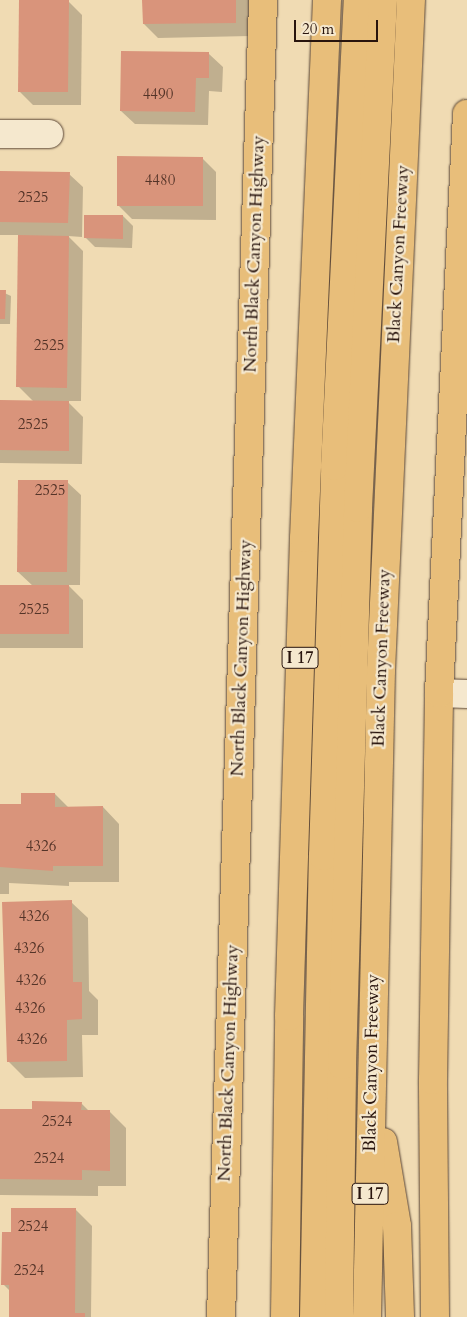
<!DOCTYPE html>
<html>
<head>
<meta charset="utf-8">
<style>
	body { margin:0 }
	#map { position:relative; width:467px; height:1317px; overflow:hidden; background:#f0dbb3; font-family:Cardo,serif }
	div>[style] { position:absolute }
	.shadow>* { inset:0; background:#0003 }
	.building>* { inset:0; background:#d9947b }
	.roads { filter:drop-shadow(0 0 1px #5a4636) drop-shadow(0 0 1px #5a4636) }
	.minor>* { height:28px; margin:-14px; padding:0 14px; transform-origin:14px; border-radius:14px; background:#f5e8ce }
	.major>* { height:28px; margin:-14px; padding:0 14px; transform-origin:14px; border-radius:14px; background:#e8be7a }
	.highway>* { height:28px; margin:-14px; padding:0 14px; transform-origin:14px; border-radius:14px; background:#e8be7a }
	span { translate:-50% -50%; white-space:nowrap; text-align:center; line-height:1.15; -webkit-text-stroke:4.5px #f5e8ce; paint-order:stroke }
	.number-label { font-size:15px; color:#543428 }
	.number-label span { -webkit-text-stroke-width:0 }
	.shield-label span { padding:1px 4px; background:#f5e8ce; border:1px solid; border-radius:4px; -webkit-text-stroke-width:0 }
	.shield-label { font-size:16px; color:#28140d; font-weight:700 }
	.street-label { font-size:18px; color:#28140d }
	.scale { position:absolute; left:294px; top:20px; width:84px; height:22px; box-sizing:border-box; border:2px solid #28140d; border-top:0; padding-left:6px; font-size:15px; line-height:18px; white-space:nowrap; color:#28140d; -webkit-text-stroke:4px #f5e8ce; paint-order:stroke }
</style>
</head>
<body>
<div id="map">
	<div class="shadow">
		<div style="clip-path:polygon(20px 0,67px 0,82px 15px,81px 105px,33px 105px,19px 91px)"></div>
		<div style="clip-path:polygon(144px 0,249px 0,250px 36px,158px 38px,144px 24px)"></div>
		<div style="clip-path:polygon(209px 54px,223px 67px,222px 92px,209px 91px,208px 125px,135px 124px,121px 111px)"></div>
		<div style="clip-path:polygon(202px 158px,216px 172px,216px 220px,132px 219px,118px 205px)"></div>
		<div style="clip-path:polygon(0 172px,69px 174px,83px 187px,82px 237px,68px 236px,83px 251px,81px 401px,67px 401px,83px 417px,82px 464px,0 463px,0 402px,34px 402px,18px 386px,20px 235px,0 235px)"></div>
		<div style="clip-path:polygon(123px 216px,133px 226px,132px 248px,95px 247px,85px 237px)"></div>
		<div style="clip-path:polygon(0 291px,11px 296px,10px 324px,0 324px)"></div>
		<div style="clip-path:polygon(67px 482px,81px 495px,80px 585px,68px 585px,83px 600px,83px 648px,0 648px,0 586px,33px 586px,18px 572px)"></div>
		<div style="clip-path:polygon(55px 794px,69px 808px,103px 807px,119px 824px,119px 882px,69px 882px,69px 886px,9px 883px,9px 894px,0 894px,0 805px,23px 805px)"></div>
		<div style="clip-path:polygon(71px 902px,88px 918px,89px 991px,98px 1000px,98px 1035px,82px 1035px,83px 1077px,25px 1078px,8px 1061px)"></div>
		<div style="clip-path:polygon(81px 1103px,90px 1112px,110px 1112px,126px 1128px,126px 1186px,98px 1186px,98px 1196px,0 1195px,0 1110px,33px 1110px)"></div>
		<div style="clip-path:polygon(75px 1209px,92px 1226px,91px 1317px,10px 1317px,11px 1292px,3px 1284px,12px 1234px)"></div>
	</div>
	<div class="building">
		<div style="clip-path:polygon(19px 0,69px 0,68px 92px,18px 92px)"></div>
		<div style="clip-path:polygon(142px 0,236px 0,236px 23px,143px 24px)"></div>
		<div style="clip-path:polygon(121px 51px,209px 52px,209px 78px,196px 78px,195px 112px,120px 111px)"></div>
		<div style="clip-path:polygon(117px 156px,203px 157px,203px 206px,117px 206px)"></div>
		<div style="clip-path:polygon(0 171px,70px 172px,68px 223px,0 222px)"></div>
		<div style="clip-path:polygon(84px 215px,123px 215px,123px 239px,84px 238px)"></div>
		<div style="clip-path:polygon(18px 235px,69px 236px,67px 388px,16px 387px)"></div>
		<div style="clip-path:polygon(0 290px,6px 290px,5px 319px,0 319px)"></div>
		<div style="clip-path:polygon(0 400px,69px 401px,69px 451px,0 450px)"></div>
		<div style="clip-path:polygon(18px 480px,68px 480px,67px 572px,17px 572px)"></div>
		<div style="clip-path:polygon(0 585px,69px 585px,69px 634px,0 634px)"></div>
		<div style="clip-path:polygon(21px 793px,55px 793px,55px 807px,103px 806px,103px 866px,53px 866px,53px 871px,0 867px,0 804px,21px 804px)"></div>
		<div style="clip-path:polygon(72px 900px,73px 982px,82px 982px,82px 1019px,67px 1020px,67px 1061px,7px 1062px,2px 902px)"></div>
		<div style="clip-path:polygon(32px 1101px,82px 1102px,81px 1110px,110px 1110px,110px 1171px,82px 1170px,82px 1180px,0 1179px,0 1109px,32px 1109px)"></div>
		<div style="clip-path:polygon(11px 1208px,76px 1208px,75px 1313px,85px 1313px,85px 1317px,9px 1317px,9px 1285px,1px 1285px,2px 1232px,11px 1232px)"></div>
	</div>
	<div class="roads">
		<div class="minor">
			<div style="left:0;top:134px;width:49px"></div>
			<div style="left:439px;top:693px;width:28px;rotate:2deg"></div>
		</div>
		<div class="major">
			<div style="left:221px;top:1317px;width:1318px;rotate:-88.17deg"></div>
			<div style="left:435px;top:1317px;width:237px;rotate:-90.5deg"></div>
			<div style="left:433px;top:1080px;width:387px;rotate:-89.1deg"></div>
			<div style="left:439px;top:693px;width:580px;rotate:-87.23deg"></div>
		</div>
		<div class="highway">
			<div style="left:383px;top:1142px;width:85px;rotate:80.5deg"></div>
			<div style="left:397px;top:1226px;width:91px;rotate:88.1deg"></div>
			<div style="left:285px;top:1317px;width:301px;rotate:-89.2deg"></div>
			<div style="left:289px;top:1016px;width:478px;rotate:-88.2deg"></div>
			<div style="left:304px;top:538px;width:538px;rotate:-87.55deg"></div>
			<div style="left:314px;top:1317px;width:461px;rotate:-88.9deg"></div>
			<div style="left:323px;top:856px;width:390px;rotate:-88.2deg"></div>
			<div style="left:335px;top:466px;width:467px;rotate:-87.2deg"></div>
			<div style="left:339px;top:1317px;width:252px;rotate:-89.3deg"></div>
			<div style="left:342px;top:1065px;width:557px;rotate:-88.35deg"></div>
			<div style="left:358px;top:508px;width:509px;rotate:-87.18deg"></div>
			<div style="left:367px;top:1317px;width:647px;rotate:-88.76deg"></div>
			<div style="left:381px;top:670px;width:671px;rotate:-87.44deg"></div>
		</div>
	</div>
	<div class="number-label">
		<span style="left:158px;top:95px">4490</span>
		<span style="left:160px;top:181px">4480</span>
		<span style="left:33px;top:198px">2525</span>
		<span style="left:49px;top:346px">2525</span>
		<span style="left:33px;top:425px">2525</span>
		<span style="left:50px;top:491px">2525</span>
		<span style="left:34px;top:610px">2525</span>
		<span style="left:41px;top:847px">4326</span>
		<span style="left:34px;top:917px">4326</span>
		<span style="left:29px;top:949px">4326</span>
		<span style="left:31px;top:981px">4326</span>
		<span style="left:30px;top:1009px">4326</span>
		<span style="left:32px;top:1040px">4326</span>
		<span style="left:57px;top:1122px">2524</span>
		<span style="left:49px;top:1159px">2524</span>
		<span style="left:33px;top:1227px">2524</span>
		<span style="left:29px;top:1271px">2524</span>
	</div>
	<div class="shield-label">
		<span style="left:300px;top:658px">I 17</span>
		<span style="left:370px;top:1194px">I 17</span>
	</div>
	<div class="street-label">
		<span style="left:255px;top:254px;rotate:-88deg">North Black Canyon Highway</span>
		<span style="left:399px;top:254px;rotate:-87deg">Black Canyon Freeway</span>
		<span style="left:242px;top:658px;rotate:-88deg">North Black Canyon Highway</span>
		<span style="left:382px;top:658px;rotate:-88deg">Black Canyon Freeway</span>
		<span style="left:229px;top:1063px;rotate:-88deg">North Black Canyon Highway</span>
		<span style="left:372px;top:1063px;rotate:-89deg">Black Canyon Freeway</span>
	</div>
	<div class="scale">20 m</div>
</div>
</body>
</html>
